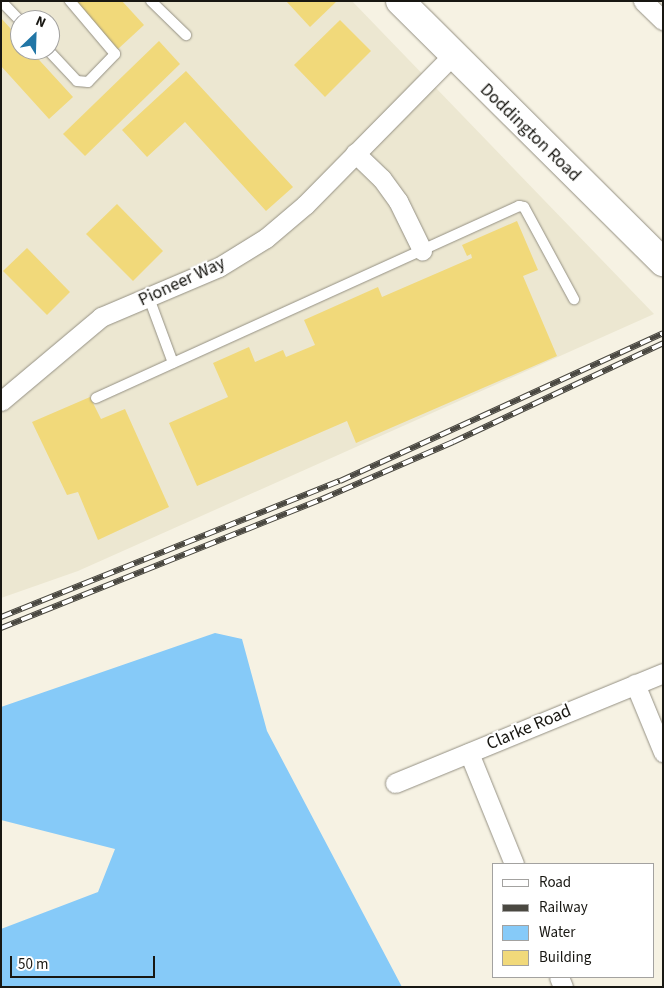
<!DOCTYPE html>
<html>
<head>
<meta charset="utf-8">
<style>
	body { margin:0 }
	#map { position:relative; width:664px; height:988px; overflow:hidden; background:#f6f2e3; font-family:"Source Sans 3",sans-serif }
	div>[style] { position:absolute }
	.built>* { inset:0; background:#ece7d1 }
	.water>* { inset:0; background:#86caf8 }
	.building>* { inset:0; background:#f1d97a }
	.roads { filter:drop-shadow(0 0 1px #949083) drop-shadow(0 0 1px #949083) }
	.service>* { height:10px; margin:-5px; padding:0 5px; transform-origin:5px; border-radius:5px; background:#fff }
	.minor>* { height:19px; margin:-9.5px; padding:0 9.5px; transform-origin:9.5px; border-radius:9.5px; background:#fff }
	.secondary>* { height:28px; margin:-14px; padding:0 14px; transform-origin:14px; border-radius:14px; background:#fff }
	.rail>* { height:5.5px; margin-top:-2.75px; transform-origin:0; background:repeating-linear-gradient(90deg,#fff 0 11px,#4a4841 0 22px); box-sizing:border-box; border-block:1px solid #4a4841 }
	span { translate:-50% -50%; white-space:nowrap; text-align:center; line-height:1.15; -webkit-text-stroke:4.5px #fff; paint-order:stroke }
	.street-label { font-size:18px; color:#181712 }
	.frame { position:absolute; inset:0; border:2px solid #181712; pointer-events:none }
	.legend { position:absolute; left:492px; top:863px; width:162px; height:115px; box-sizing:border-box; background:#fff; border:1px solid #a3a2a0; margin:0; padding:6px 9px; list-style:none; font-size:15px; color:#181712 }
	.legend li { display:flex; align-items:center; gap:10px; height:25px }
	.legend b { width:25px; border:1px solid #a3a2a0 }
	.north { position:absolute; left:10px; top:10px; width:50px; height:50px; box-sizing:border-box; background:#fff; border:1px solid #a3a2a0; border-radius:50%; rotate:24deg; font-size:14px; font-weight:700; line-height:20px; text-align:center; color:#181712 }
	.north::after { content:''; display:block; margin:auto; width:18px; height:22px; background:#2176a6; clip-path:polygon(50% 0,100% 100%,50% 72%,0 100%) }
	.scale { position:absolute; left:10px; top:956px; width:145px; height:22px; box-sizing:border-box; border:2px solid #181712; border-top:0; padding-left:6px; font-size:15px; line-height:18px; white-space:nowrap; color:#181712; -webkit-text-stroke:4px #fff; paint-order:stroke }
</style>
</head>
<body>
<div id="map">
	<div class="built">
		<div style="clip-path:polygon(evenodd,1px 1px,352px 1px,654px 314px,78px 571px,1px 598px,1px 1px,20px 20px,50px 20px,50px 50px,20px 50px,20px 20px)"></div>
	</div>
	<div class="water">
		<div style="clip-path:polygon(215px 633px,242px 639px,267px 731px,402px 987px,1px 987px,1px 929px,98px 892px,115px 849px,1px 820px,1px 707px)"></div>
	</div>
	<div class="building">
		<div style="clip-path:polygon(74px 1px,122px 1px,144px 25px,118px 49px)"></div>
		<div style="clip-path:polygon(286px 1px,337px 1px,310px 27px)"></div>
		<div style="clip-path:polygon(1px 18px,20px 39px,20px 50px,30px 50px,73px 97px,49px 119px,1px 66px)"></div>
		<div style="clip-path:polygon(340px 20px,371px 51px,325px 97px,294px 65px)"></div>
		<div style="clip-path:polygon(159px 41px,180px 64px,85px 156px,63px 134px)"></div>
		<div style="clip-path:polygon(186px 71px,293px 187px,266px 211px,185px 122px,147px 157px,122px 130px)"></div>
		<div style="clip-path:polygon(117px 204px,163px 251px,133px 281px,86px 234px)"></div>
		<div style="clip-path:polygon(517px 221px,538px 270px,523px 276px,557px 356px,356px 443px,347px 421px,197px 486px,169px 423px,228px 397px,213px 363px,249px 347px,255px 362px,283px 350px,286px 357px,315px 345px,304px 320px,378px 287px,382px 297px,472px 258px,471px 254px,467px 256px,462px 245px)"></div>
		<div style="clip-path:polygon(27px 248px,70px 292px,47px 315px,3px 271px)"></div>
		<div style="clip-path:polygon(90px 397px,101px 419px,125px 409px,169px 507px,98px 540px,78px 492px,67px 495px,32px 422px)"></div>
	</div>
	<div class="roads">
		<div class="service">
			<div style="left:1px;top:1px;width:28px;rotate:46deg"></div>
			<div style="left:151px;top:1px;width:49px;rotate:44.2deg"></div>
			<div style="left:48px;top:50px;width:42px;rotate:46.9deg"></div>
			<div style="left:77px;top:81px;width:11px;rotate:5deg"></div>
			<div style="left:88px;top:82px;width:39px;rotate:-46deg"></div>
			<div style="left:115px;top:54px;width:70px;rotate:-130.3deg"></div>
			<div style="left:149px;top:298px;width:69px;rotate:69.7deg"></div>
			<div style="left:96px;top:398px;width:465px;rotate:-24.4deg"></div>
			<div style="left:519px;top:206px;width:5px;rotate:11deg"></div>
			<div style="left:524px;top:207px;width:105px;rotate:61.5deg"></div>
		</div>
		<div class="minor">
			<div style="left:643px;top:1px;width:28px;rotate:44deg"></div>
			<div style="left:355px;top:153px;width:37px;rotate:44deg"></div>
			<div style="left:382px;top:179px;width:27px;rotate:54deg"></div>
			<div style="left:398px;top:201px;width:55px;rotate:63.9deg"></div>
			<div style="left:1px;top:401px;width:131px;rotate:-40deg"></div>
			<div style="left:101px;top:317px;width:128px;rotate:-23deg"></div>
			<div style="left:219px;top:267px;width:55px;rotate:-31.7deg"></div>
			<div style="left:266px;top:238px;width:51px;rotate:-40.2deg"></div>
			<div style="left:305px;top:205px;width:209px;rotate:-45.4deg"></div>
			<div style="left:635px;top:684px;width:74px;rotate:67.6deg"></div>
			<div style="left:469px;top:753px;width:120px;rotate:67.9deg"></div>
			<div style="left:395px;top:783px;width:290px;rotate:-22.3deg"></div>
			<div style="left:559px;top:977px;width:11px;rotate:68deg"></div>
		</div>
		<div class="secondary">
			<div style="left:400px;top:1px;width:371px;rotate:44.8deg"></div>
		</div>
	</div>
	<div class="rail">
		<div style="left:1px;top:617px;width:365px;rotate:-21.9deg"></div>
		<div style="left:340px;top:481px;width:355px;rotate:-24.6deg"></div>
		<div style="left:1px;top:628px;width:346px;rotate:-21.9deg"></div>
		<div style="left:322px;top:499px;width:143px;rotate:-23.5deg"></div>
		<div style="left:453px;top:442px;width:232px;rotate:-25.2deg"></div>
	</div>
	<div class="street-label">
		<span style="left:530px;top:133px;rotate:44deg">Doddington Road</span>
		<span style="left:182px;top:282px;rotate:-25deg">Pioneer Way</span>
		<span style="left:529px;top:728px;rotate:-23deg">Clarke Road</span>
	</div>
	<div class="frame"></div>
	<ul class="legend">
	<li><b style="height:6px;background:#fff"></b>Road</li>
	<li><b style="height:6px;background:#4a4841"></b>Railway</li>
	<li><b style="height:14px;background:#86caf8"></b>Water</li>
	<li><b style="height:14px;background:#f1d97a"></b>Building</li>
	</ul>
	<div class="north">N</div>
	<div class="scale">50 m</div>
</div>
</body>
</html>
